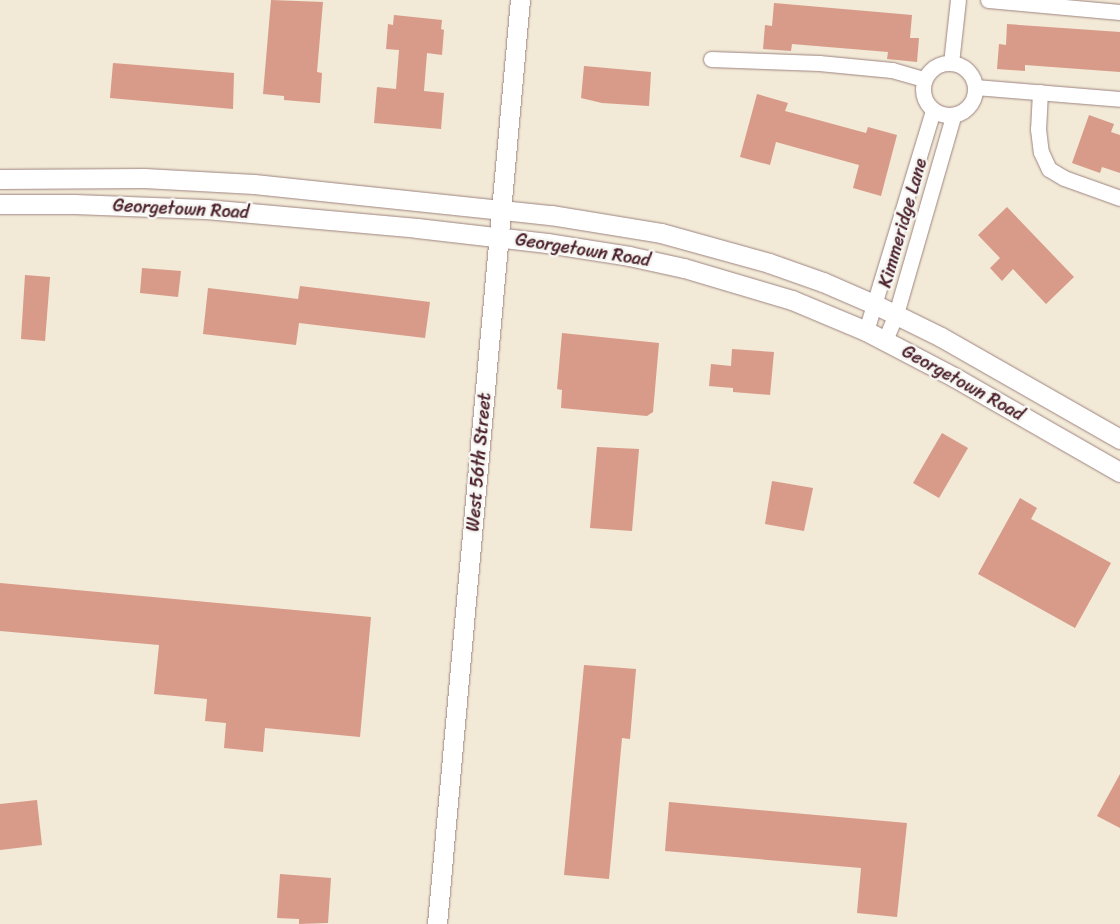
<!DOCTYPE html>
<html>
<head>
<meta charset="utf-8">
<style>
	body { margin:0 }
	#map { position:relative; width:1120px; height:924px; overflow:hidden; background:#f2e9d6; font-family:Sriracha,sans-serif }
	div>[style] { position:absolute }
	.building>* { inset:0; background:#d89a89 }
	.roads { filter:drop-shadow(0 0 1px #9e8480) drop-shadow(0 0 1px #9e8480) }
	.minor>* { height:15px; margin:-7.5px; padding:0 7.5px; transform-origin:7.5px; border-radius:7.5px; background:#fff }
	.minor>.ring { margin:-7.5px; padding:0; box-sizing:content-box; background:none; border:15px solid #fff; border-radius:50% }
	.major>* { height:19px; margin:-9.5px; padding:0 9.5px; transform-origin:9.5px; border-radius:9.5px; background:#fff }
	span { translate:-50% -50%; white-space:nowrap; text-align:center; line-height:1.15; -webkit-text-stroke:5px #f6f6f2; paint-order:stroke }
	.street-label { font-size:18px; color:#4a1f2b }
</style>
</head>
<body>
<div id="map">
	<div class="building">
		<div style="clip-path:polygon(271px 0,323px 2px,317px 72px,322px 73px,320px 103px,284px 100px,284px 96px,263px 94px)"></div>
		<div style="clip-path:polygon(774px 3px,912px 15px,910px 38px,919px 38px,917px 62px,887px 59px,888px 52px,792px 44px,791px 51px,763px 49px,765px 25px,772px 26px)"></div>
		<div style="clip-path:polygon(394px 15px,442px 20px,441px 29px,444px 30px,442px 55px,427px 53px,424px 91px,444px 93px,441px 129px,374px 123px,377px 87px,396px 89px,399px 50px,386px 49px,388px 24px,393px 25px)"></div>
		<div style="clip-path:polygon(1007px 24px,1120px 32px,1120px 72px,1025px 65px,1025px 71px,997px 69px,999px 44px,1006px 45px)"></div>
		<div style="clip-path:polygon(113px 63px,234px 73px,233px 109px,110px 98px)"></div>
		<div style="clip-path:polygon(584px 66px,651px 72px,649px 106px,602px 103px,581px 98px)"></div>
		<div style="clip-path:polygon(757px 94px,788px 103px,785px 111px,866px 133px,868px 127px,897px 135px,881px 196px,853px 188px,859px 165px,776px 142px,770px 165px,740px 157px)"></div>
		<div style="clip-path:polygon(1089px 115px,1114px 124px,1111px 132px,1120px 135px,1120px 173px,1102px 167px,1100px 173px,1072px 163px)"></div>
		<div style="clip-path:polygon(1007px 207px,1074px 277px,1046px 304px,1013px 269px,1002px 281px,990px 268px,1000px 258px,978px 235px)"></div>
		<div style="clip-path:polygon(142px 268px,181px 271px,178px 297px,140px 293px)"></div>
		<div style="clip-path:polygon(25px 275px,50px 277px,45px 341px,21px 339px)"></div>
		<div style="clip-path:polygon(300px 286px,430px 302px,425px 338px,299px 323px,296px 345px,203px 334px,208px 288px,298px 299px)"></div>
		<div style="clip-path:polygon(562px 333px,659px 343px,653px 412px,647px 416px,561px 408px,562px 390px,557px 389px)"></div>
		<div style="clip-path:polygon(732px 349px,774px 352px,770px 395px,733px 392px,733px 388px,709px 386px,711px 364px,731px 366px)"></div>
		<div style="clip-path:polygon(942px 433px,968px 448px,939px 498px,913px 483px)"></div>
		<div style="clip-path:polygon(597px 447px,639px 449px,632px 531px,590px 528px)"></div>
		<div style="clip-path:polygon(772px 481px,813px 488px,804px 531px,765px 524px)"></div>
		<div style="clip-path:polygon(1020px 498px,1037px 508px,1031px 519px,1111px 563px,1075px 628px,978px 574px)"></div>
		<div style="clip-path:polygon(0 583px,371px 617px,360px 737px,265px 728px,263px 752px,224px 748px,226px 723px,205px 721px,207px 699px,154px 694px,159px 645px,0 631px)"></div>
		<div style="clip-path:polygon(584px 665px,636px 669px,630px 739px,622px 738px,609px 879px,564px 875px)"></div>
		<div style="clip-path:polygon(1120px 774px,1120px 828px,1097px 816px)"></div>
		<div style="clip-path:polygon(37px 800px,42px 845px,0 850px,0 804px)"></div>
		<div style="clip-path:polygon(669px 802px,907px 823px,897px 917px,857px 913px,861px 868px,665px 851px)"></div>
		<div style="clip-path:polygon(280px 874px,331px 878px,328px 923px,299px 924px,299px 919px,277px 918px)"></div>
	</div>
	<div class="roads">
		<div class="minor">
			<div style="left:988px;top:0;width:133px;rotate:5.2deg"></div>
			<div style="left:711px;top:59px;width:108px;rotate:2.1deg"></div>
			<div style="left:819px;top:63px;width:73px;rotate:5.5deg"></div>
			<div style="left:892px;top:70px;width:33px;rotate:16deg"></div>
			<div class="ring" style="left:923px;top:63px;width:37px;height:37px"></div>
			<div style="left:951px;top:63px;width:63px;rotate:-83.7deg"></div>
			<div style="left:975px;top:87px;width:145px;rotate:4.7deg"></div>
			<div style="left:1040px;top:92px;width:37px;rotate:93deg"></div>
			<div style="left:1038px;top:129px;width:23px;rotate:83deg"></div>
			<div style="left:1041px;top:152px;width:19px;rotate:65deg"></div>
			<div style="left:1049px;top:169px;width:17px;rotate:31deg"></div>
			<div style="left:1064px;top:178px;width:59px;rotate:19.7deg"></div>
			<div style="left:866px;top:331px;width:230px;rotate:-73.1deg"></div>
			<div style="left:885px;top:340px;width:28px;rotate:-67deg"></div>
			<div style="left:896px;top:314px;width:206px;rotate:-73.9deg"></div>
		</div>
		<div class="major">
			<div style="left:0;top:179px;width:144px;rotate:-0.4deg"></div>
			<div style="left:144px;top:178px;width:110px;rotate:3.1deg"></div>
			<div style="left:254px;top:184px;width:299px;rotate:6deg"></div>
			<div style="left:551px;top:215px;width:111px;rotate:9.3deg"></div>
			<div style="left:661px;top:233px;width:112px;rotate:15.5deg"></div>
			<div style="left:769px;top:263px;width:57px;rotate:19.4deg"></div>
			<div style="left:823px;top:282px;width:58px;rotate:23.5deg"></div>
			<div style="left:876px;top:305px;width:72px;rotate:26.2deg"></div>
			<div style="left:941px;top:337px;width:206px;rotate:29.7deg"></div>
			<div style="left:0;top:204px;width:74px"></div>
			<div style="left:74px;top:204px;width:132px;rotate:2.2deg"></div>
			<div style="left:206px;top:209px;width:212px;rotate:5.1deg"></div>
			<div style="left:417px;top:228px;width:131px;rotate:6.6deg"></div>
			<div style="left:547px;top:243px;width:83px;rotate:9deg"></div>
			<div style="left:629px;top:256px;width:56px;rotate:12.3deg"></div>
			<div style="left:684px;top:268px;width:113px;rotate:16.5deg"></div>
			<div style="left:792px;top:300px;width:80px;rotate:22.7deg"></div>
			<div style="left:866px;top:331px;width:99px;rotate:27.6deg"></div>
			<div style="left:954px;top:377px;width:191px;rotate:29.8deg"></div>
			<div style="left:437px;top:924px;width:928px;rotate:-84.87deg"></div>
		</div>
	</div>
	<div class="street-label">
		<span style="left:181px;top:209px;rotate:3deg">Georgetown Road</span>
		<span style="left:903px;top:223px;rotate:-74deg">Kimmeridge Lane</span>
		<span style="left:583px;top:250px;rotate:9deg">Georgetown Road</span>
		<span style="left:963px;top:383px;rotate:29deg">Georgetown Road</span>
		<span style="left:479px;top:462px;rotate:-85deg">West 56th Street</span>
	</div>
</div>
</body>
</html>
